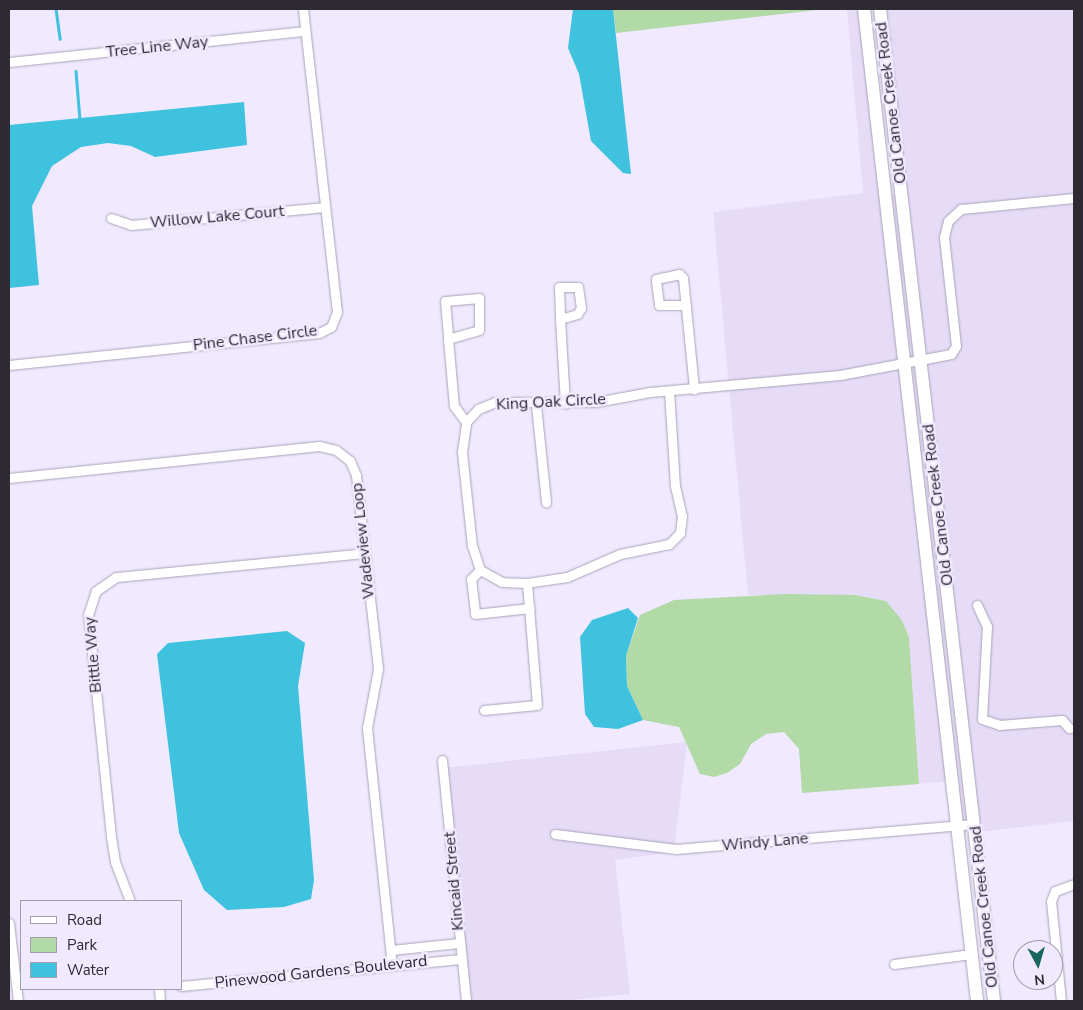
<!DOCTYPE html>
<html>
<head>
<meta charset="utf-8">
<style>
	body { margin:0 }
	#map { position:relative; width:1083px; height:1010px; overflow:hidden; background:#f0e9ff; font-family:"Nunito Sans",sans-serif }
	div>[style] { position:absolute }
	.built>* { inset:0; background:#e6dcf8 }
	.green>* { inset:0; background:#b1daa6 }
	.water>* { inset:0; background:#3ec2dd }
	.stream>* { height:2.5px; margin:-1.25px; padding:0 1.25px; transform-origin:1.25px; border-radius:1.25px; background:#3ec2dd }
	.roads { filter:drop-shadow(0 0 1px #a9a3b6) drop-shadow(0 0 1px #a9a3b6) }
	.street>* { height:9px; margin:-4.5px; padding:0 4.5px; transform-origin:4.5px; border-radius:4.5px; background:#fff }
	.secondary>* { height:12px; margin:-6px; padding:0 6px; transform-origin:6px; border-radius:6px; background:#fff }
	span { translate:-50% -50%; white-space:nowrap; text-align:center; line-height:1.15; -webkit-text-stroke:5px #f0e9ff; paint-order:stroke }
	.street-label { font-size:16px; color:#2d2a32 }
	.frame { position:absolute; inset:0; border:10px solid #2d2a32; pointer-events:none }
	.legend { position:absolute; left:20px; top:900px; width:162px; height:90px; box-sizing:border-box; background:#f0e9ff; border:1px solid #a29dad; margin:0; padding:6px 9px; list-style:none; font-size:15px; color:#2d2a32 }
	.legend li { display:flex; align-items:center; gap:10px; height:25px }
	.legend b { width:25px; border:1px solid #a29dad }
	.north { position:absolute; left:1013px; top:940px; width:50px; height:50px; box-sizing:border-box; background:#f0e9ff; border:1px solid #a29dad; border-radius:50%; rotate:174deg; font-size:14px; font-weight:700; line-height:20px; text-align:center; color:#2d2a32 }
	.north::after { content:''; display:block; margin:auto; width:18px; height:22px; background:#196560; clip-path:polygon(50% 0,100% 100%,50% 72%,0 100%) }
</style>
</head>
<body>
<div id="map">
	<div class="built">
		<div style="clip-path:polygon(847px 9px,858px 9px,947px 781px,919px 784px,909px 637px,886px 601px,855px 595px,748px 595px,713px 212px,863px 193px)"></div>
		<div style="clip-path:polygon(884px 9px,1074px 9px,1074px 821px,980px 832px)"></div>
		<div style="clip-path:polygon(897px 194px,971px 832px,962px 833px,889px 195px)"></div>
		<div style="clip-path:polygon(687px 742px,674px 852px,615px 860px,630px 994px,561px 1001px,468px 1001px,443px 768px)"></div>
	</div>
	<div class="green">
		<div style="clip-path:polygon(613px 9px,826px 9px,616px 33px)"></div>
		<div style="clip-path:polygon(785px 594px,855px 595px,886px 601px,901px 619px,909px 637px,919px 784px,802px 793px,799px 749px,784px 732px,766px 734px,751px 744px,740px 764px,727px 773px,714px 777px,700px 774px,679px 727px,643px 720px,627px 686px,626px 656px,640px 615px,674px 600px)"></div>
	</div>
	<div class="water">
		<div style="clip-path:polygon(573px 9px,613px 9px,631px 174px,623px 173px,591px 141px,579px 74px,568px 48px)"></div>
		<div style="clip-path:polygon(244px 102px,247px 145px,155px 157px,131px 146px,108px 143px,81px 147px,52px 166px,32px 206px,39px 285px,9px 288px,9px 125px)"></div>
		<div style="clip-path:polygon(628px 608px,638px 618px,626px 656px,627px 686px,643px 720px,618px 729px,594px 727px,585px 714px,580px 637px,592px 620px)"></div>
		<div style="clip-path:polygon(287px 631px,305px 643px,298px 686px,314px 880px,311px 899px,284px 907px,227px 910px,204px 890px,179px 833px,157px 654px,168px 643px)"></div>
	</div>
	<div class="stream">
		<div style="left:56px;top:9px;width:30px;rotate:82deg"></div>
		<div style="left:76px;top:71px;width:49px;rotate:85.3deg"></div>
	</div>
	<div class="roads">
		<div class="street">
			<div style="left:9px;top:62px;width:298px;rotate:-6deg"></div>
			<div style="left:111px;top:218px;width:21px;rotate:19deg"></div>
			<div style="left:131px;top:225px;width:195px;rotate:-5.3deg"></div>
			<div style="left:686px;top:305px;width:27px;rotate:180deg"></div>
			<div style="left:659px;top:305px;width:26px;rotate:-97deg"></div>
			<div style="left:656px;top:279px;width:24px;rotate:-12deg"></div>
			<div style="left:679px;top:274px;width:6px;rotate:45deg"></div>
			<div style="left:683px;top:278px;width:112px;rotate:84.3deg"></div>
			<div style="left:560px;top:319px;width:18px;rotate:-16deg"></div>
			<div style="left:577px;top:314px;width:7px;rotate:-56deg"></div>
			<div style="left:581px;top:308px;width:21px;rotate:-98deg"></div>
			<div style="left:578px;top:287px;width:19px;rotate:180deg"></div>
			<div style="left:559px;top:287px;width:32px;rotate:88deg"></div>
			<div style="left:560px;top:319px;width:85px;rotate:86.6deg"></div>
			<div style="left:448px;top:339px;width:32px;rotate:-16deg"></div>
			<div style="left:479px;top:330px;width:32px;rotate:-90deg"></div>
			<div style="left:479px;top:298px;width:34px;rotate:175deg"></div>
			<div style="left:445px;top:301px;width:38px;rotate:85deg"></div>
			<div style="left:448px;top:339px;width:67px;rotate:84.9deg"></div>
			<div style="left:454px;top:406px;width:20px;rotate:53deg"></div>
			<div style="left:9px;top:365px;width:312px;rotate:-5.9deg"></div>
			<div style="left:319px;top:333px;width:13px;rotate:-27deg"></div>
			<div style="left:331px;top:327px;width:16px;rotate:-68deg"></div>
			<div style="left:337px;top:312px;width:305px;rotate:-96.4deg"></div>
			<div style="left:669px;top:391px;width:95px;rotate:86.4deg"></div>
			<div style="left:675px;top:486px;width:31px;rotate:77deg"></div>
			<div style="left:682px;top:516px;width:17px;rotate:97deg"></div>
			<div style="left:680px;top:533px;width:16px;rotate:135deg"></div>
			<div style="left:669px;top:544px;width:50px;rotate:168.5deg"></div>
			<div style="left:620px;top:554px;width:58px;rotate:156.5deg"></div>
			<div style="left:567px;top:577px;width:40px;rotate:171.5deg"></div>
			<div style="left:527px;top:583px;width:25px;rotate:-178deg"></div>
			<div style="left:502px;top:582px;width:25px;rotate:-151deg"></div>
			<div style="left:480px;top:570px;width:25px;rotate:-108deg"></div>
			<div style="left:472px;top:546px;width:95px;rotate:-96.1deg"></div>
			<div style="left:462px;top:452px;width:30px;rotate:-82deg"></div>
			<div style="left:466px;top:422px;width:18px;rotate:-47deg"></div>
			<div style="left:478px;top:409px;width:18px;rotate:-22deg"></div>
			<div style="left:495px;top:402px;width:101px"></div>
			<div style="left:596px;top:402px;width:55px;rotate:-10.5deg"></div>
			<div style="left:650px;top:392px;width:191px;rotate:-5.1deg"></div>
			<div style="left:840px;top:375px;width:113px;rotate:-10.7deg"></div>
			<div style="left:951px;top:354px;width:9px;rotate:-58deg"></div>
			<div style="left:956px;top:346px;width:110px;rotate:-96.3deg"></div>
			<div style="left:944px;top:237px;width:16px;rotate:-76deg"></div>
			<div style="left:948px;top:221px;width:18px;rotate:-43deg"></div>
			<div style="left:961px;top:209px;width:114px;rotate:-5.6deg"></div>
			<div style="left:536px;top:405px;width:98px;rotate:84.1deg"></div>
			<div style="left:9px;top:478px;width:312px;rotate:-5.9deg"></div>
			<div style="left:319px;top:446px;width:17px;rotate:13deg"></div>
			<div style="left:336px;top:450px;width:18px;rotate:38deg"></div>
			<div style="left:350px;top:461px;width:15px;rotate:67deg"></div>
			<div style="left:356px;top:475px;width:195px;rotate:83.5deg"></div>
			<div style="left:378px;top:669px;width:60px;rotate:100.6deg"></div>
			<div style="left:367px;top:728px;width:238px;rotate:84deg"></div>
			<div style="left:480px;top:570px;width:13px;rotate:135deg"></div>
			<div style="left:471px;top:579px;width:35px;rotate:83deg"></div>
			<div style="left:475px;top:614px;width:55px;rotate:-6.2deg"></div>
			<div style="left:977px;top:605px;width:23px;rotate:65deg"></div>
			<div style="left:987px;top:626px;width:93px;rotate:93.1deg"></div>
			<div style="left:982px;top:719px;width:18px;rotate:19deg"></div>
			<div style="left:999px;top:725px;width:63px;rotate:-4.5deg"></div>
			<div style="left:1062px;top:720px;width:11px;rotate:49deg"></div>
			<div style="left:484px;top:710px;width:53px;rotate:-5.4deg"></div>
			<div style="left:537px;top:705px;width:122px;rotate:-94.7deg"></div>
			<div style="left:442px;top:760px;width:242px;rotate:84.3deg"></div>
			<div style="left:555px;top:834px;width:122px;rotate:7.1deg"></div>
			<div style="left:676px;top:849px;width:299px;rotate:-4.8deg"></div>
			<div style="left:130px;top:901px;width:42px;rotate:-111deg"></div>
			<div style="left:115px;top:862px;width:26px;rotate:-99deg"></div>
			<div style="left:111px;top:836px;width:222px;rotate:-95.9deg"></div>
			<div style="left:88px;top:615px;width:25px;rotate:-72deg"></div>
			<div style="left:96px;top:591px;width:24px;rotate:-35deg"></div>
			<div style="left:116px;top:577px;width:250px;rotate:-5.5deg"></div>
			<div style="left:9px;top:923px;width:79px;rotate:83.4deg"></div>
			<div style="left:391px;top:950px;width:68px;rotate:-5.9deg"></div>
			<div style="left:894px;top:964px;width:78px;rotate:-7.4deg"></div>
			<div style="left:181px;top:986px;width:281px;rotate:-5.5deg"></div>
			<div style="left:159px;top:989px;width:12px;rotate:85deg"></div>
			<div style="left:1061px;top:1001px;width:100px;rotate:-95.7deg"></div>
			<div style="left:1051px;top:901px;width:11px;rotate:-68deg"></div>
			<div style="left:1055px;top:891px;width:20px;rotate:-20deg"></div>
		</div>
		<div class="secondary">
			<div style="left:864px;top:9px;width:998px;rotate:83.5deg"></div>
			<div style="left:880px;top:9px;width:999px;rotate:83.44deg"></div>
		</div>
	</div>
	<div class="street-label">
		<span style="left:157px;top:47px;rotate:-6deg">Tree Line Way</span>
		<span style="left:891px;top:103px;rotate:-97deg">Old Canoe Creek Road</span>
		<span style="left:217px;top:217px;rotate:-5deg">Willow Lake Court</span>
		<span style="left:255px;top:338px;rotate:-7deg">Pine Chase Circle</span>
		<span style="left:551px;top:402px;rotate:-3deg">King Oak Circle</span>
		<span style="left:938px;top:505px;rotate:-97deg">Old Canoe Creek Road</span>
		<span style="left:363px;top:541px;rotate:-96deg">Wadeview Loop</span>
		<span style="left:93px;top:655px;rotate:-95deg">Bittle Way</span>
		<span style="left:765px;top:842px;rotate:-5deg">Windy Lane</span>
		<span style="left:454px;top:881px;rotate:-95deg">Kincaid Street</span>
		<span style="left:984px;top:907px;rotate:-96deg">Old Canoe Creek Road</span>
		<span style="left:321px;top:972px;rotate:-6deg">Pinewood Gardens Boulevard</span>
	</div>
	<div class="frame"></div>
	<ul class="legend">
	<li><b style="height:6px;background:#fff"></b>Road</li>
	<li><b style="height:14px;background:#b1daa6"></b>Park</li>
	<li><b style="height:14px;background:#3ec2dd"></b>Water</li>
	</ul>
	<div class="north">N</div>
</div>
</body>
</html>
